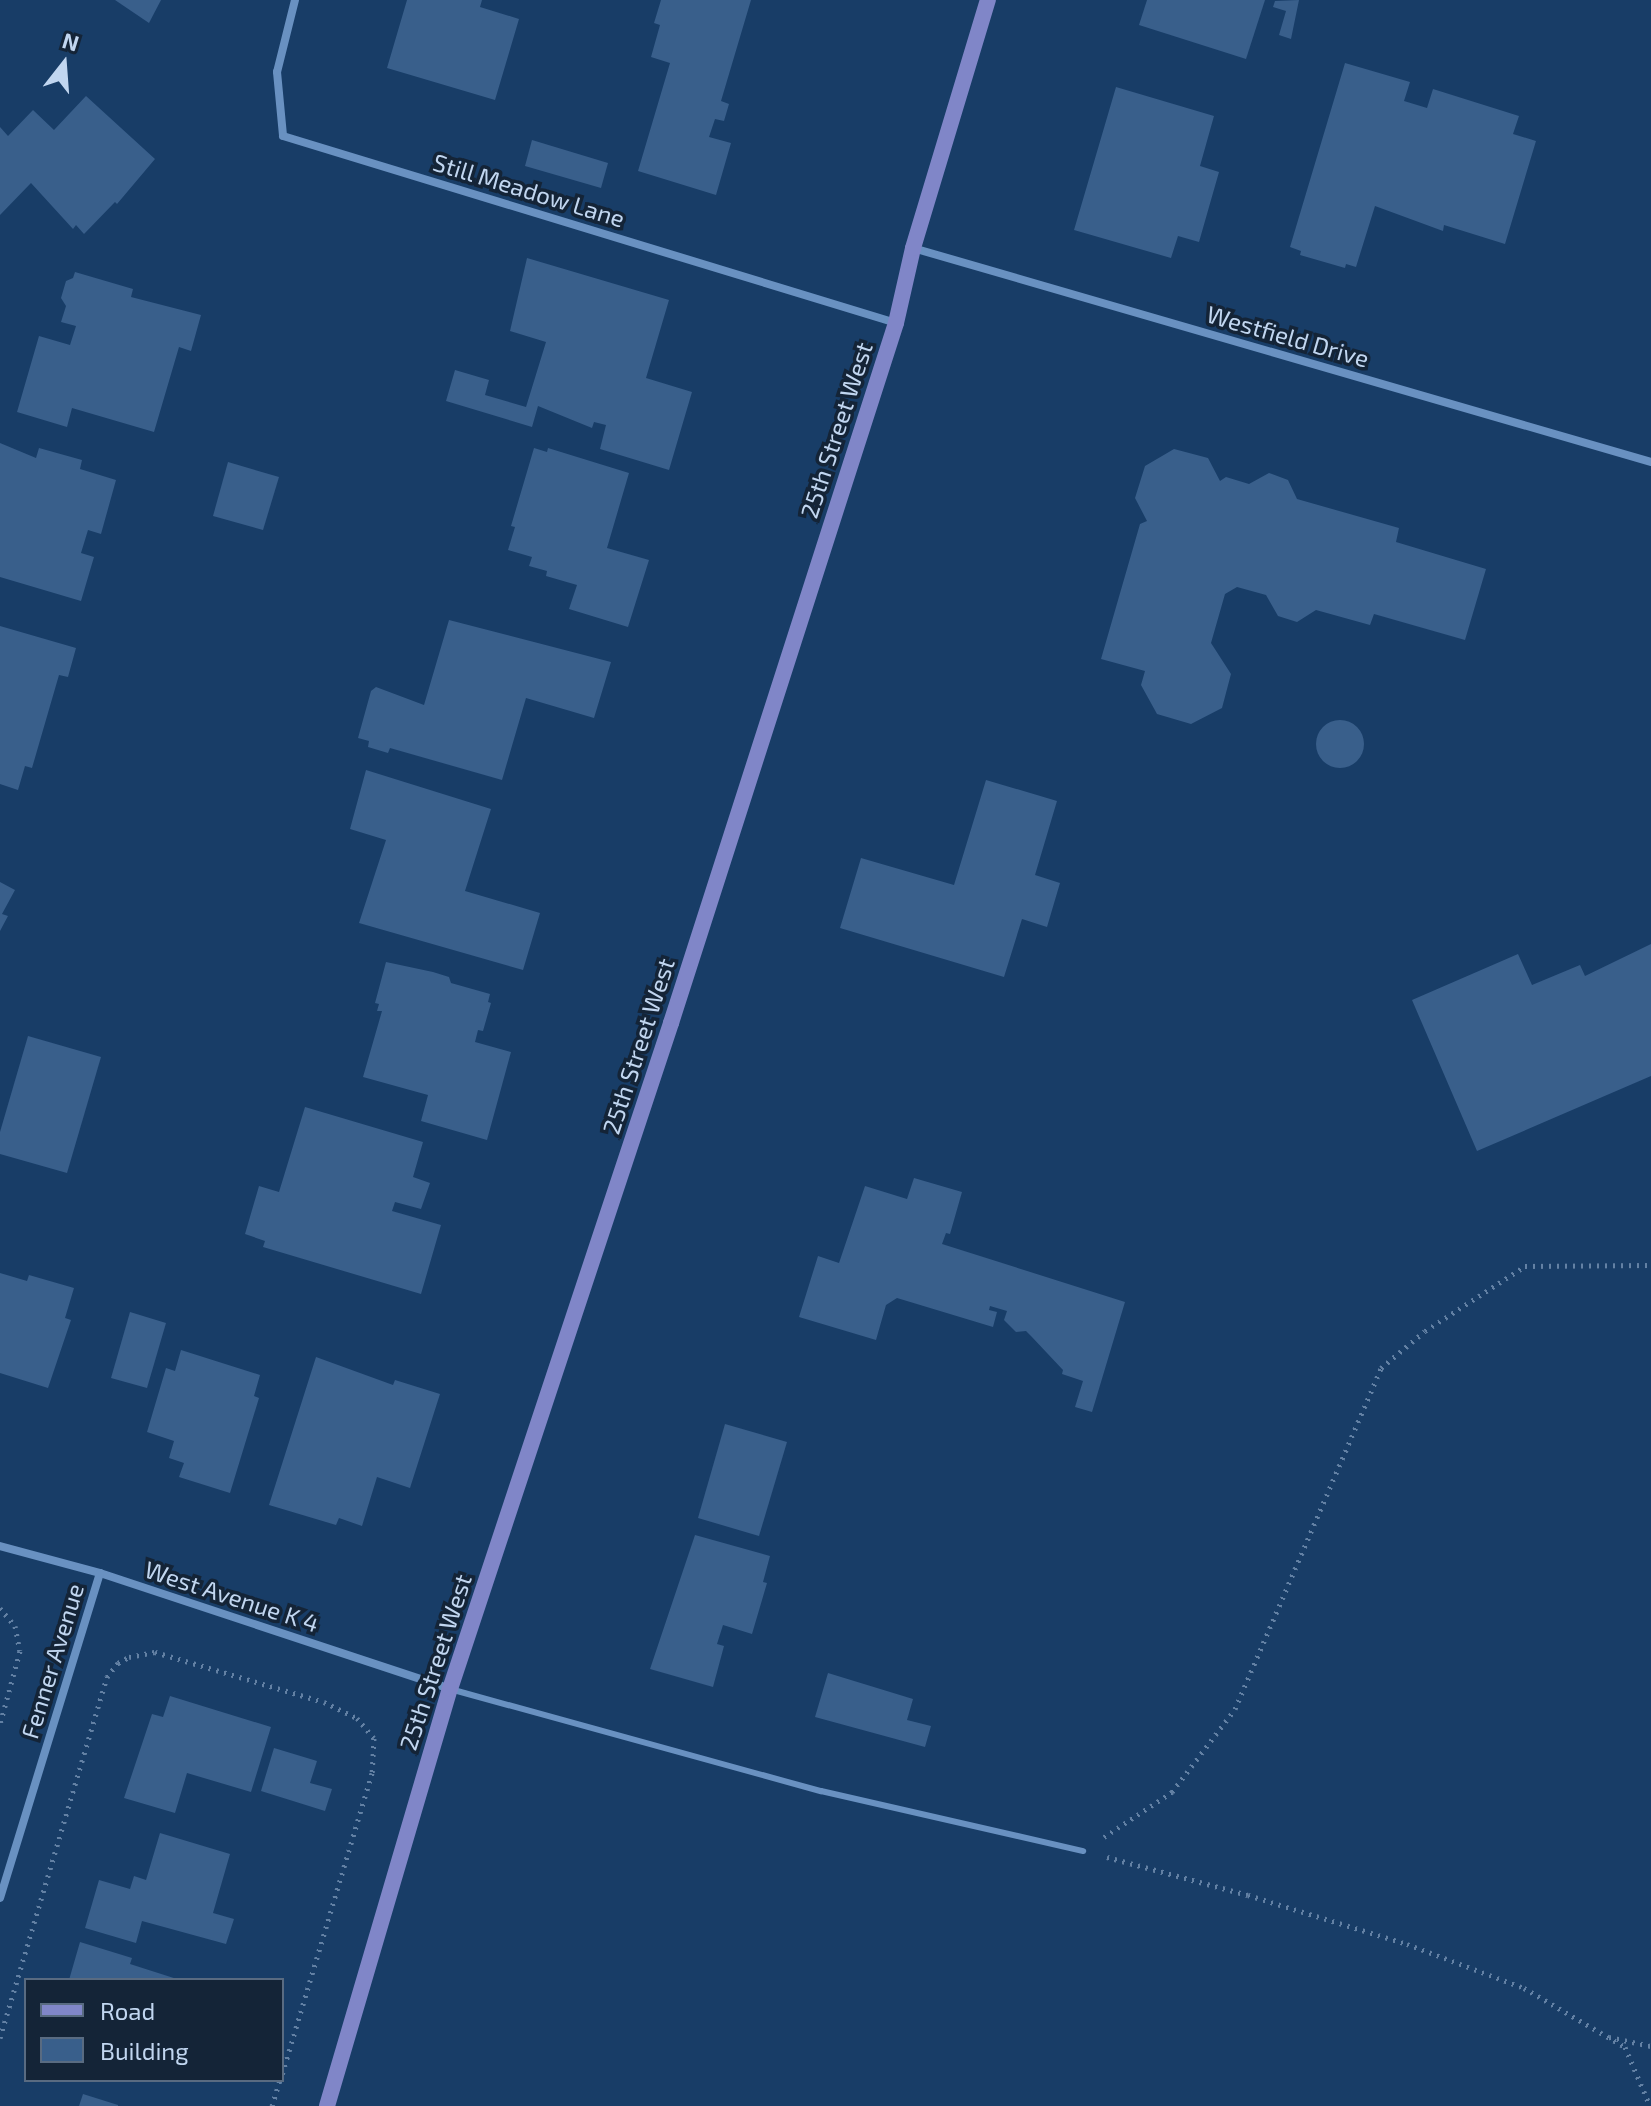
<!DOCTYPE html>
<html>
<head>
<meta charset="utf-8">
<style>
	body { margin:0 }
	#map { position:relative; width:1651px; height:2106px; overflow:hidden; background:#183d67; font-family:"Exo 2",sans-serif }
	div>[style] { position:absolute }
	.building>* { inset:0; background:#395f8b }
	.round { border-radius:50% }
	.path>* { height:5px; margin-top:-2.5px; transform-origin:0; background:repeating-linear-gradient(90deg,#6381a4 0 2px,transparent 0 8px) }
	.lane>* { height:6px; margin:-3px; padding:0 3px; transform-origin:3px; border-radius:3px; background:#6991c1 }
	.street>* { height:8px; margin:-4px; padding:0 4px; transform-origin:4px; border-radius:4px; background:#6991c1 }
	.secondary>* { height:16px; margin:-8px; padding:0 8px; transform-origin:8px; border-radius:8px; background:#8086c8 }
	span { translate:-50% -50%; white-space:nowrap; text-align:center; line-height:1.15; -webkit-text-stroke:7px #142437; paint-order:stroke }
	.street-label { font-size:24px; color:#c1d6f0 }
	.legend { position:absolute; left:24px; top:1978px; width:260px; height:104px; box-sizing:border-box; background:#142437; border:2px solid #596b81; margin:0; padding:10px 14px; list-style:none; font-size:24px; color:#c1d6f0 }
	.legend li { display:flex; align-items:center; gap:16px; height:40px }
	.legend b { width:40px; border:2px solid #596b81 }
	.north { position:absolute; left:24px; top:24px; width:80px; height:80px; -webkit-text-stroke:6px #142437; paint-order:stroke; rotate:17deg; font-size:22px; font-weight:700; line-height:32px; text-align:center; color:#c1d6f0 }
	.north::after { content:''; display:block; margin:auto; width:28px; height:36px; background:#c1d6f0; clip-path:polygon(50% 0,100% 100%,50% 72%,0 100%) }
</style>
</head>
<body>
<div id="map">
	<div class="building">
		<div style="clip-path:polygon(115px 0,161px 0,149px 23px)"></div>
		<div style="clip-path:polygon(407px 0,482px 0,480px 7px,519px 19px,495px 100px,387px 68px)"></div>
		<div style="clip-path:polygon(661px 0,751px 0,721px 101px,729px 104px,724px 121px,715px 119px,709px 137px,731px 143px,716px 195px,638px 171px,670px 63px,651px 57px,660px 25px,654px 23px)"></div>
		<div style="clip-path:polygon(1147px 0,1265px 0,1246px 59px,1139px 25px)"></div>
		<div style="clip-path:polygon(1299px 0,1291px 39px,1279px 35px,1286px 11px,1273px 7px,1275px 1px)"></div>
		<div style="clip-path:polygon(1345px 63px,1410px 82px,1404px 101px,1427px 108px,1433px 89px,1519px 116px,1513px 134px,1536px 141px,1505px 244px,1444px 225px,1443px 231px,1375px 206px,1356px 267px,1346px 264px,1345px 268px,1300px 255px,1301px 251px,1290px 247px)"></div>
		<div style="clip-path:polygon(1116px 87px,1214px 116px,1200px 166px,1219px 172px,1199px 242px,1178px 236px,1171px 258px,1074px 230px)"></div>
		<div style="clip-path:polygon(86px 96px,155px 159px,117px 204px,115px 202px,84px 234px,76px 225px,73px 229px,31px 183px,0 215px,0 127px,8px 136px,33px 110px,54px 130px)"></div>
		<div style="clip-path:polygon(532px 140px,608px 163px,601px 188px,525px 166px)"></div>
		<div style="clip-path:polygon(527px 258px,669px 300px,646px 378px,692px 392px,669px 470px,600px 449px,606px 425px,594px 422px,592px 428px,538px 406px,532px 427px,446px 401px,455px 370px,489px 380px,485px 395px,526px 407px,546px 342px,510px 331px)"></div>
		<div style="clip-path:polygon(75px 272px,133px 289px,131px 297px,201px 315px,191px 351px,179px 347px,154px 432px,72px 408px,67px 427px,17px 412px,39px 336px,70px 345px,76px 326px,61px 322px,66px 306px,61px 298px,66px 281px,73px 278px)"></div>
		<div style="clip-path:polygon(0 443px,36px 458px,39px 448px,82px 460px,80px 469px,116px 480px,101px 534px,88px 530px,81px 553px,94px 557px,81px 601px,0 577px)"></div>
		<div style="clip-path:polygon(534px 448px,547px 452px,548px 448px,629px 473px,607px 548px,649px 560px,628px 627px,569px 609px,577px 585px,546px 576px,547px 571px,529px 566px,532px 557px,508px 550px,515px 527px,511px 526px)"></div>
		<div style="clip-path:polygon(1174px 449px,1208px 458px,1220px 481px,1226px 477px,1249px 484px,1269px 473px,1288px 480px,1297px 499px,1399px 528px,1396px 542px,1486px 569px,1465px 640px,1374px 614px,1370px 625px,1316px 610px,1297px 622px,1278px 616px,1266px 595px,1237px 587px,1225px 594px,1211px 643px,1231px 674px,1222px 708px,1191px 724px,1157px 714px,1141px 685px,1145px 671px,1101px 659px,1140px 524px,1147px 521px,1135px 498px,1145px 466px)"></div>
		<div style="clip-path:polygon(228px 462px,279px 477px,263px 530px,213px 516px)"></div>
		<div style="clip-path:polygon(449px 620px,611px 662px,594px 718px,526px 698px,502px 780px,390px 748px,388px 753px,368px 747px,369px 741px,358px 738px,371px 691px,376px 687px,424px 705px)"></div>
		<div style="clip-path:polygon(0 626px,76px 648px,68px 677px,59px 675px,32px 768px,25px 766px,18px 790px,0 784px)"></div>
		<div class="round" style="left:1316px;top:720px;width:48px;height:48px"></div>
		<div style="clip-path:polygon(366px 770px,491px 809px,465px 891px,540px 913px,523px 970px,359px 923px,386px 840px,350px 829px)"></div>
		<div style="clip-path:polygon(986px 780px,1057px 801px,1035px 875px,1060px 883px,1047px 927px,1022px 919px,1004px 977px,840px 928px,861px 858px,954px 885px)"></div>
		<div style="clip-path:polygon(0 882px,15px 890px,2px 914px,8px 916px,0 931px)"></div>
		<div style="clip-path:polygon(1651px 944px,1651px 1076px,1477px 1151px,1412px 1000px,1518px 954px,1532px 985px,1580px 965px,1585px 976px)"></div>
		<div style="clip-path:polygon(386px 962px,433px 972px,449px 977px,451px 983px,490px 994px,488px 1002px,491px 1003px,483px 1031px,478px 1030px,475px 1042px,511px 1052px,487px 1140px,421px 1121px,428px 1095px,363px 1077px,382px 1011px,377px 1011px,379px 1004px,375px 1003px)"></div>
		<div style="clip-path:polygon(28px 1036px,101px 1057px,67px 1173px,0 1154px,0 1132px)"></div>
		<div style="clip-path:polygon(305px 1107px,423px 1142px,413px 1177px,430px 1183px,421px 1209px,395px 1202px,392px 1211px,441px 1225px,421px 1294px,263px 1247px,265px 1241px,245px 1234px,259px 1186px,279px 1192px)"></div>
		<div style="clip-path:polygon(914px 1178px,962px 1192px,950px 1234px,946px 1233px,942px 1244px,1125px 1302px,1092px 1412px,1075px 1407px,1083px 1381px,1062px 1374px,1063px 1370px,1031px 1336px,1026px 1331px,1016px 1332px,1004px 1320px,1007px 1311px,990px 1306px,989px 1310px,997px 1312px,993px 1327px,897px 1298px,886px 1305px,876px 1340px,799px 1317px,818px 1256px,839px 1263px,865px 1186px,907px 1199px)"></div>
		<div style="clip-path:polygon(0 1273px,27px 1281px,29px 1275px,74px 1288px,65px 1318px,71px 1320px,48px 1388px,0 1373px)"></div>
		<div style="clip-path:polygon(130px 1312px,166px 1323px,147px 1388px,111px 1378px)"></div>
		<div style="clip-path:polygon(181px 1350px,260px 1375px,254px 1396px,259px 1398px,230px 1493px,179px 1477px,184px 1463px,169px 1458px,174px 1441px,147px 1432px,166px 1368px,175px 1371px)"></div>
		<div style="clip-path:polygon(316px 1357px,393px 1385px,395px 1380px,440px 1394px,410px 1488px,377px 1477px,362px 1526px,339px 1518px,336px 1525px,269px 1505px)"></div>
		<div style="clip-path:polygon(725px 1424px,787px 1442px,759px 1536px,698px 1518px)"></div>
		<div style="clip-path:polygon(695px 1535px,770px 1556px,763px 1582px,767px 1583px,752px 1634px,723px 1625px,717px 1644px,724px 1646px,713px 1687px,650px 1669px)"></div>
		<div style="clip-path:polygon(828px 1673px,913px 1699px,907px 1720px,931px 1726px,925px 1747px,815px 1717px)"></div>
		<div style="clip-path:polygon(170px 1696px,271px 1727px,251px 1792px,187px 1773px,175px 1813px,124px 1798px,152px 1714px,163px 1717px)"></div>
		<div style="clip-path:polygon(274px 1748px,317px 1761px,310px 1783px,332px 1789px,325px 1811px,261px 1791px)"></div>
		<div style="clip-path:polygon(160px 1833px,230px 1854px,213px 1913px,234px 1919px,226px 1944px,142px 1921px,136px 1943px,85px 1928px,99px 1880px,130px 1889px,134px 1876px,146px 1880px)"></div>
		<div style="clip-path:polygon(80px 1942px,132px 1958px,130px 1964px,180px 1980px,69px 1980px)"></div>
		<div style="clip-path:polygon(83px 2094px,118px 2105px,118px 2106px,79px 2106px)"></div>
	</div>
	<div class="path">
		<div style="left:0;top:1608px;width:23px;rotate:50deg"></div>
		<div style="left:15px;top:1626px;width:25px;rotate:79deg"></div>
		<div style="left:20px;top:1651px;width:76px;rotate:105.3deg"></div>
		<div style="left:1104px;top:1837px;width:82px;rotate:-33.5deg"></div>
		<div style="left:1172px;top:1792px;width:104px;rotate:-52.8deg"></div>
		<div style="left:1235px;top:1709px;width:371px;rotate:-66.8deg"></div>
		<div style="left:1381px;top:1368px;width:57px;rotate:-40.1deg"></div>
		<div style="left:1425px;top:1331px;width:119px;rotate:-33deg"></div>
		<div style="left:1525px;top:1266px;width:126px;rotate:-0.5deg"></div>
		<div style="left:1107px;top:1857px;width:146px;rotate:15.1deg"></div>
		<div style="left:1248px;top:1895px;width:166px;rotate:17.1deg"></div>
		<div style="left:1407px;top:1944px;width:125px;rotate:20.6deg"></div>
		<div style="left:1524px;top:1988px;width:117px;rotate:30.3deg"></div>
		<div style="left:1625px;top:2047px;width:64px;rotate:67deg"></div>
		<div style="left:1609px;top:2037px;width:43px;rotate:12.1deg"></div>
		<div style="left:0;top:2038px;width:377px;rotate:-73.5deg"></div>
		<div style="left:107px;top:1677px;width:18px;rotate:-52deg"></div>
		<div style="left:118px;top:1663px;width:13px;rotate:-29deg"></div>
		<div style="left:129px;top:1657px;width:26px;rotate:-11deg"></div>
		<div style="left:155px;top:1652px;width:176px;rotate:16.5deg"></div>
		<div style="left:324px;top:1702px;width:37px;rotate:26deg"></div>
		<div style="left:357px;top:1718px;width:26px;rotate:50deg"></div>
		<div style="left:374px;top:1738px;width:35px;rotate:93deg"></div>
		<div style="left:372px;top:1773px;width:314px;rotate:106.6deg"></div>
		<div style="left:272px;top:2106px;width:27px;rotate:-73deg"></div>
	</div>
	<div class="lane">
		<div style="left:450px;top:1689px;width:385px;rotate:15.4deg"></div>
		<div style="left:821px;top:1791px;width:269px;rotate:12.9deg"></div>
	</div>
	<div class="street">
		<div style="left:295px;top:0;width:74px;rotate:104deg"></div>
		<div style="left:277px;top:72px;width:64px;rotate:84.6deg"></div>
		<div style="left:283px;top:136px;width:641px;rotate:16.96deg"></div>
		<div style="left:913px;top:248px;width:768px;rotate:16.17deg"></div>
		<div style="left:0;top:1546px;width:104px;rotate:15.1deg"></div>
		<div style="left:100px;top:1573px;width:369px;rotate:18.3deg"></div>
		<div style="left:0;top:1898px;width:340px;rotate:-72.9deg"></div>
	</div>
	<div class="secondary">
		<div style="left:327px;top:2106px;width:435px;rotate:-73.6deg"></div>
		<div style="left:450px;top:1689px;width:702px;rotate:-71.64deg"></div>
		<div style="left:671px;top:1023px;width:735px;rotate:-72.18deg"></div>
		<div style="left:896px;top:323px;width:77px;rotate:-77.2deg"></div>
		<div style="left:913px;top:248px;width:259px;rotate:-73.2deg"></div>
	</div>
	<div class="street-label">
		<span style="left:529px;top:190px;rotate:17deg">Still Meadow Lane</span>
		<span style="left:1288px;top:336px;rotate:16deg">Westfield Drive</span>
		<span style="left:836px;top:430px;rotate:-72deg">25th Street West</span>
		<span style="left:638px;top:1046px;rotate:-72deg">25th Street West</span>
		<span style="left:232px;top:1596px;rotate:18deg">West Avenue K 4</span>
		<span style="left:52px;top:1661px;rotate:-73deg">Fenner Avenue</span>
		<span style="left:435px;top:1662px;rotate:-72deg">25th Street West</span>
	</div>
	<ul class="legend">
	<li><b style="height:10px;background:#8086c8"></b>Road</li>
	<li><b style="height:22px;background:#395f8b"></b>Building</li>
	</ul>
	<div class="north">N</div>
</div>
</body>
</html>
